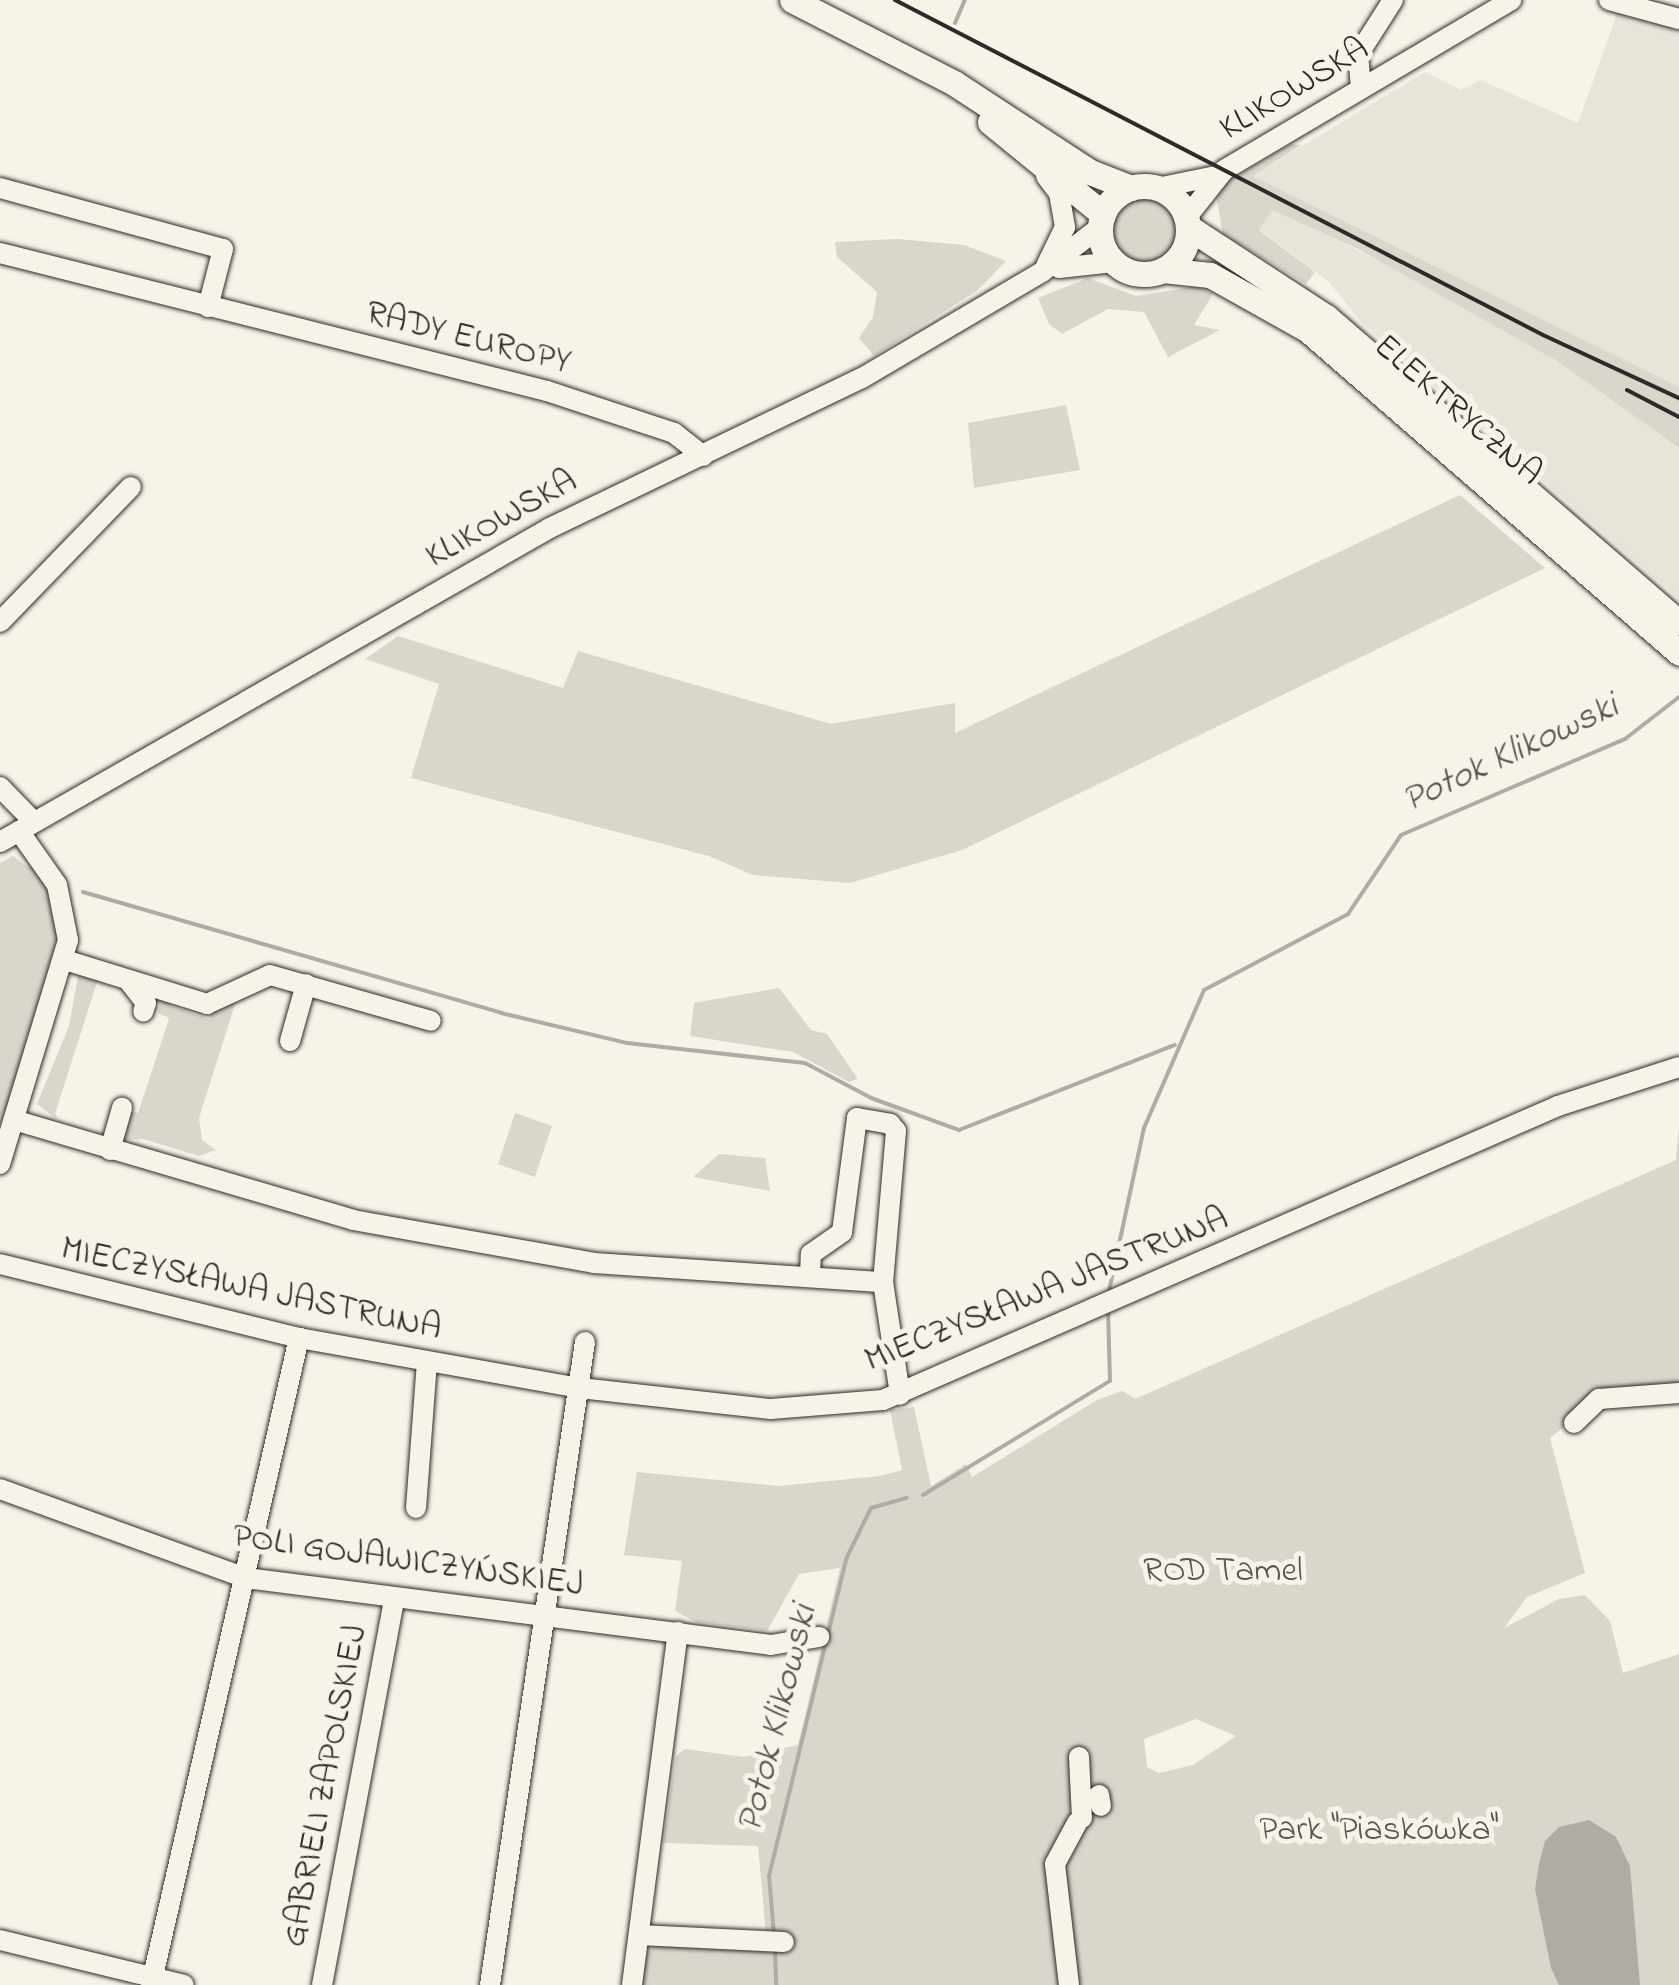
<!DOCTYPE html>
<html>
<head>
<meta charset="utf-8">
<style>
	body { margin:0 }
	#map { position:relative; width:1679px; height:1985px; overflow:hidden; background:#f7f3e8; font-family:"Indie Flower",sans-serif }
	div>[style] { position:absolute }
	.built>* { inset:0; background:#e8e4da }
	.green>* { inset:0; background:#dad6cc }
	.round { border-radius:50% }
	.water>* { inset:0; background:#afaca4 }
	.stream>* { height:4px; margin:-2px; padding:0 2px; transform-origin:2px; border-radius:2px; background:#afaca4 }
	.roads { filter:drop-shadow(0 0 2px #2b2b2b) drop-shadow(0 0 2px #2b2b2b) }
	.minor>* { height:20px; margin:-10px; padding:0 10px; transform-origin:10px; border-radius:10px; background:#f7f3e8 }
	.major>* { height:25px; margin:-12.5px; padding:0 12.5px; transform-origin:12.5px; border-radius:12.5px; background:#f7f3e8 }
	.major>.ring { margin:-12.5px; padding:0; box-sizing:content-box; background:none; border:25px solid #f7f3e8; border-radius:50% }
	.rail>* { height:4px; margin:-2px; padding:0 2px; transform-origin:2px; border-radius:2px; background:#2b2b2b }
	span { translate:-50% -50%; white-space:nowrap; text-align:center; line-height:1.15; -webkit-text-stroke:10px #f7f3e8; paint-order:stroke }
	.street-label { font-size:35px; color:#2b2b2b }
	.park-label { font-size:35px; color:#575653 }
	.water-label { font-size:38px; color:#53524f; font-style:italic }
</style>
</head>
<body>
<div id="map">
	<div class="built">
		<div style="clip-path:polygon(1619px 8px,1679px 27px,1679px 387px,1252px 176px,1425px 72px,1461px 90px,1480px 80px,1578px 123px)"></div>
		<div style="clip-path:polygon(1272px 209px,1421px 280px,1557px 361px,1679px 448px,1679px 599px,1361px 322px,1328px 281px,1259px 229px)"></div>
	</div>
	<div class="green">
		<div style="clip-path:polygon(1291px 144px,1301px 145px,1253px 176px,1679px 387px,1679px 448px,1557px 361px,1360px 250px,1272px 210px,1259px 230px,1315px 272px,1306px 284px,1223px 234px,1216px 195px,1223px 184px)"></div>
		<div class="round" style="left:1109px;top:195px;width:68px;height:68px"></div>
		<div style="clip-path:polygon(898px 239px,964px 245px,1006px 261px,978px 290px,874px 356px,859px 338px,873px 317px,877px 292px,837px 257px,835px 242px)"></div>
		<div style="clip-path:polygon(1088px 278px,1136px 296px,1197px 286px,1213px 294px,1194px 325px,1220px 330px,1168px 357px,1144px 312px,1108px 309px,1062px 334px,1049px 324px,1038px 298px)"></div>
		<div style="clip-path:polygon(1066px 405px,1080px 470px,974px 488px,968px 423px)"></div>
		<div style="clip-path:polygon(1460px 495px,1545px 568px,962px 850px,850px 883px,753px 875px,709px 856px,411px 778px,439px 684px,365px 659px,398px 636px,563px 688px,578px 651px,831px 724px,955px 703px,955px 733px)"></div>
		<div style="clip-path:polygon(13px 856px,28px 867px,33px 863px,47px 882px,61px 942px,0 1125px,0 863px)"></div>
		<div style="clip-path:polygon(91px 975px,104px 983px,97px 982px,55px 1114px,58px 1120px,37px 1104px,69px 1026px,78px 976px)"></div>
		<div style="clip-path:polygon(779px 988px,811px 1030px,827px 1034px,858px 1079px,849px 1082px,793px 1052px,690px 1036px,694px 1003px)"></div>
		<div style="clip-path:polygon(162px 997px,172px 997px,170px 1006px,209px 1019px,214px 1005px,237px 998px,199px 1118px,202px 1140px,216px 1150px,199px 1156px,143px 1139px,118px 1140px,126px 1111px,138px 1113px,167px 1025px,169px 1018px,158px 1013px)"></div>
		<div style="clip-path:polygon(515px 1113px,552px 1126px,535px 1177px,498px 1164px)"></div>
		<div style="clip-path:polygon(evenodd,1679px 1126px,1679px 1394px,1599px 1399px,1550px 1438px,1585px 1573px,1527px 1597px,1504px 1628px,1559px 1599px,1585px 1595px,1610px 1621px,1623px 1673px,1679px 1654px,1679px 1985px,642px 1985px,647px 1951px,657px 1945px,767px 1945px,758px 1846px,663px 1843px,676px 1756px,685px 1749px,744px 1757px,798px 1745px,840px 1568px,799px 1574px,767px 1631px,696px 1622px,675px 1611px,682px 1561px,624px 1555px,637px 1472px,779px 1486px,880px 1476px,902px 1470px,890px 1410px,914px 1407px,931px 1486px,966px 1464px,972px 1477px,1097px 1400px,1122px 1391px,1135px 1399px,1676px 1160px,1679px 1126px,1196px 1719px,1236px 1736px,1193px 1765px,1159px 1773px,1147px 1767px,1144px 1739px,1196px 1719px)"></div>
		<div style="clip-path:polygon(719px 1154px,765px 1158px,770px 1191px,693px 1177px)"></div>
	</div>
	<div class="water">
		<div style="clip-path:polygon(1589px 1820px,1616px 1837px,1630px 1866px,1640px 1985px,1559px 1985px,1551px 1968px,1535px 1889px,1539px 1864px,1545px 1841px,1559px 1827px)"></div>
	</div>
	<div class="stream">
		<div style="left:955px;top:23px;width:25px;rotate:-67deg"></div>
		<div style="left:83px;top:892px;width:435px;rotate:16.1deg"></div>
		<div style="left:501px;top:1013px;width:130px;rotate:13.4deg"></div>
		<div style="left:627px;top:1043px;width:179px;rotate:6.4deg"></div>
		<div style="left:805px;top:1063px;width:75px;rotate:27.9deg"></div>
		<div style="left:871px;top:1098px;width:94px;rotate:20deg"></div>
		<div style="left:959px;top:1130px;width:232px;rotate:-21.5deg"></div>
		<div style="left:1109px;top:1291px;width:167px;rotate:-77.9deg"></div>
		<div style="left:1144px;top:1128px;width:150px;rotate:-66.5deg"></div>
		<div style="left:1204px;top:990px;width:163px;rotate:-27.8deg"></div>
		<div style="left:1348px;top:914px;width:95px;rotate:-56.1deg"></div>
		<div style="left:1401px;top:835px;width:244px;rotate:-23.2deg"></div>
		<div style="left:1625px;top:739px;width:68px;rotate:-37.9deg"></div>
		<div style="left:923px;top:1495px;width:219px;rotate:-31.4deg"></div>
		<div style="left:1110px;top:1381px;width:70px;rotate:-91.6deg"></div>
		<div style="left:774px;top:1935px;width:59px;rotate:-94.8deg"></div>
		<div style="left:769px;top:1876px;width:328px;rotate:-76.3deg"></div>
		<div style="left:847px;top:1557px;width:55px;rotate:-63.9deg"></div>
		<div style="left:871px;top:1508px;width:37px;rotate:-16deg"></div>
		<div style="left:775px;top:1950px;width:35px;rotate:88deg"></div>
	</div>
	<div class="roads">
		<div class="minor">
			<div style="left:1609px;top:0;width:73px;rotate:15.2deg"></div>
			<div style="left:1361px;top:88px;width:33px;rotate:-95deg"></div>
			<div style="left:1358px;top:55px;width:65px;rotate:-57.5deg"></div>
			<div style="left:1046px;top:176px;width:21px;rotate:53deg"></div>
			<div style="left:1059px;top:193px;width:35px;rotate:80deg"></div>
			<div style="left:1065px;top:227px;width:43px;rotate:116deg"></div>
			<div style="left:0;top:188px;width:231px;rotate:15.3deg"></div>
			<div style="left:223px;top:249px;width:60px;rotate:104.5deg"></div>
			<div style="left:1157px;top:188px;width:60px;rotate:-11.5deg"></div>
			<div style="left:1186px;top:218px;width:61px;rotate:-51.6deg"></div>
			<div style="left:1224px;top:170px;width:334px;rotate:-30.6deg"></div>
			<div style="left:0;top:253px;width:564px;rotate:14.16deg"></div>
			<div style="left:547px;top:391px;width:134px;rotate:18.3deg"></div>
			<div style="left:674px;top:433px;width:37px;rotate:38deg"></div>
			<div style="left:1059px;top:268px;width:55px;rotate:-6.2deg"></div>
			<div style="left:0;top:622px;width:188px;rotate:-45.9deg"></div>
			<div style="left:0;top:787px;width:49px;rotate:45.8deg"></div>
			<div style="left:0;top:842px;width:633px;rotate:-29.72deg"></div>
			<div style="left:550px;top:528px;width:346px;rotate:-25.7deg"></div>
			<div style="left:862px;top:378px;width:209px;rotate:-30.5deg"></div>
			<div style="left:1042px;top:272px;width:73px;rotate:-37.8deg"></div>
			<div style="left:65px;top:960px;width:149px;rotate:17.2deg"></div>
			<div style="left:207px;top:1004px;width:69px;rotate:-24.7deg"></div>
			<div style="left:270px;top:975px;width:167px;rotate:15.9deg"></div>
			<div style="left:128px;top:980px;width:29px;rotate:52deg"></div>
			<div style="left:146px;top:1003px;width:9px;rotate:108deg"></div>
			<div style="left:290px;top:1041px;width:59px;rotate:-74.3deg"></div>
			<div style="left:14px;top:1120px;width:353px;rotate:16.4deg"></div>
			<div style="left:353px;top:1220px;width:245px;rotate:10.1deg"></div>
			<div style="left:594px;top:1263px;width:290px;rotate:3.8deg"></div>
			<div style="left:110px;top:1150px;width:44px;rotate:-74.1deg"></div>
			<div style="left:0;top:1164px;width:234px;rotate:-73.1deg"></div>
			<div style="left:68px;top:940px;width:56px;rotate:-101.3deg"></div>
			<div style="left:57px;top:885px;width:66px;rotate:-125.1deg"></div>
			<div style="left:0;top:1264px;width:308px;rotate:13.9deg"></div>
			<div style="left:299px;top:1338px;width:285px;rotate:10.1deg"></div>
			<div style="left:580px;top:1388px;width:192px;rotate:6.3deg"></div>
			<div style="left:771px;top:1409px;width:112px;rotate:-4.6deg"></div>
			<div style="left:883px;top:1400px;width:736px;rotate:-23.54deg"></div>
			<div style="left:1558px;top:1106px;width:127px;rotate:-17.9deg"></div>
			<div style="left:810px;top:1277px;width:23px;rotate:-88deg"></div>
			<div style="left:811px;top:1254px;width:38px;rotate:-35deg"></div>
			<div style="left:842px;top:1232px;width:115px;rotate:-82.5deg"></div>
			<div style="left:857px;top:1118px;width:34px;rotate:10deg"></div>
			<div style="left:890px;top:1124px;width:9px;rotate:49deg"></div>
			<div style="left:896px;top:1131px;width:152px;rotate:94.9deg"></div>
			<div style="left:883px;top:1282px;width:114px;rotate:81.4deg"></div>
			<div style="left:1574px;top:1423px;width:35px;rotate:-44deg"></div>
			<div style="left:1599px;top:1399px;width:80px;rotate:-4.3deg"></div>
			<div style="left:0;top:1489px;width:262px;rotate:19.9deg"></div>
			<div style="left:246px;top:1578px;width:529px;rotate:7.27deg"></div>
			<div style="left:771px;top:1645px;width:49px;rotate:-9.5deg"></div>
			<div style="left:416px;top:1508px;width:145px;rotate:-85.7deg"></div>
			<div style="left:1079px;top:1757px;width:61px;rotate:87.2deg"></div>
			<div style="left:1099px;top:1795px;width:11px;rotate:80deg"></div>
			<div style="left:639px;top:1935px;width:145px;rotate:2.8deg"></div>
			<div style="left:0;top:1940px;width:189px;rotate:13.7deg"></div>
			<div style="left:151px;top:1985px;width:664px;rotate:-77.12deg"></div>
			<div style="left:322px;top:1985px;width:393px;rotate:-79.4deg"></div>
			<div style="left:490px;top:1985px;width:650px;rotate:-81.6deg"></div>
			<div style="left:632px;top:1985px;width:356px;rotate:-82.6deg"></div>
			<div style="left:1069px;top:1985px;width:122px;rotate:-96.6deg"></div>
			<div style="left:1055px;top:1864px;width:47px;rotate:-61.8deg"></div>
		</div>
		<div class="major">
			<div style="left:792px;top:0;width:182px;rotate:27.1deg"></div>
			<div style="left:954px;top:83px;width:163px;rotate:33.2deg"></div>
			<div style="left:1090px;top:172px;width:44px;rotate:21.3deg"></div>
			<div style="left:990px;top:122px;width:146px;rotate:39.2deg"></div>
			<div class="ring" style="left:1100px;top:186px;width:63px;height:63px"></div>
			<div style="left:1188px;top:227px;width:165px;rotate:33.1deg"></div>
			<div style="left:1326px;top:317px;width:467px;rotate:40.9deg"></div>
			<div style="left:1163px;top:270px;width:47px;rotate:6.1deg"></div>
			<div style="left:1210px;top:275px;width:112px;rotate:29.3deg"></div>
			<div style="left:1308px;top:330px;width:492px;rotate:41deg"></div>
		</div>
	</div>
	<div class="rail">
		<div style="left:895px;top:0;width:729px;rotate:27.34deg"></div>
		<div style="left:1543px;top:335px;width:150px;rotate:24.9deg"></div>
		<div style="left:1627px;top:390px;width:59px;rotate:27.4deg"></div>
	</div>
	<div class="street-label">
		<span style="left:1295px;top:90px;rotate:-31deg">KLIKOWSKA</span>
		<span style="left:468px;top:339px;rotate:14deg">RADY EUROPY</span>
		<span style="left:1457px;top:411px;rotate:41deg">ELEKTRYCZNA</span>
		<span style="left:502px;top:520px;rotate:-29deg">KLIKOWSKA</span>
		<span style="left:251px;top:1290px;rotate:12deg">MIECZYSŁAWA JASTRUNA</span>
		<span style="left:1047px;top:1291px;rotate:-22deg">MIECZYSŁAWA JASTRUNA</span>
		<span style="left:408px;top:1562px;rotate:8deg">POLI GOJAWICZYŃSKIEJ</span>
		<span style="left:326px;top:1786px;rotate:-79deg">GABRIELI ZAPOLSKIEJ</span>
	</div>
	<div class="park-label">
		<span style="left:1223px;top:1572px">ROD Tamel</span>
		<span style="left:1379px;top:1831px">Park "Piaskówka"</span>
	</div>
	<div class="water-label">
		<span style="left:1511px;top:755px;rotate:-25deg">Potok Klikowski</span>
		<span style="left:779px;top:1719px;rotate:-76deg">Potok Klikowski</span>
	</div>
</div>
</body>
</html>
